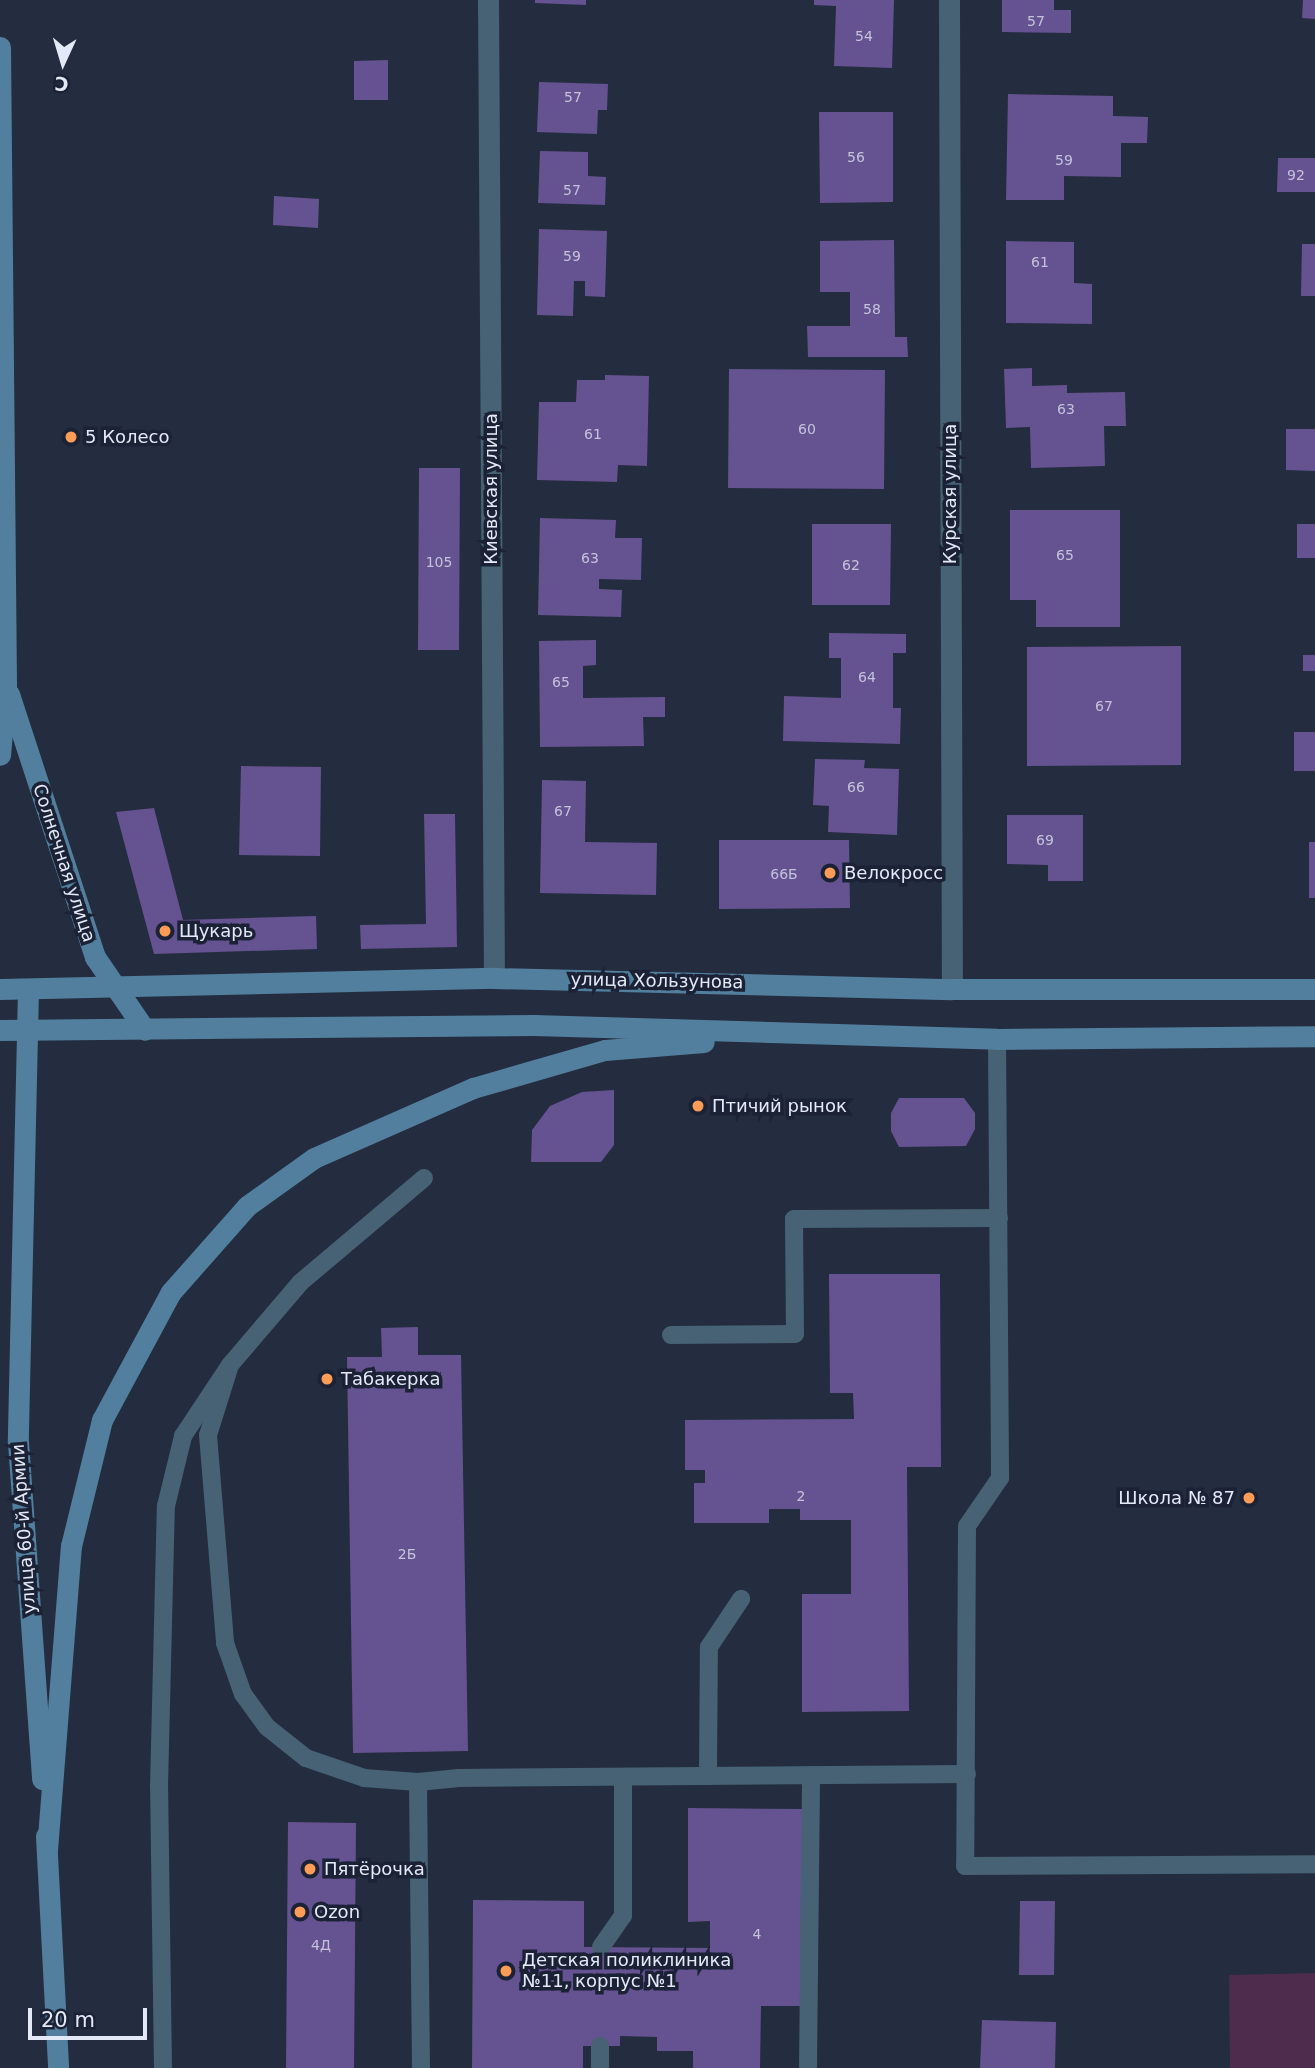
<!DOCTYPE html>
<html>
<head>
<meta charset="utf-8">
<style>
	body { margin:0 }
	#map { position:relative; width:1315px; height:2068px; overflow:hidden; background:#242c3f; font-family:"DejaVu Sans",sans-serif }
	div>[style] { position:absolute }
	.green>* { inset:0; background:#4d2c4e }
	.building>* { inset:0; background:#655290 }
	.lane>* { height:18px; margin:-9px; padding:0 9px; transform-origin:9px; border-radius:9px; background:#466274 }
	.street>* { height:21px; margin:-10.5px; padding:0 10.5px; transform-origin:10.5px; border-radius:10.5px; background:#466274 }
	.secondary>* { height:21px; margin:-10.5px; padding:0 10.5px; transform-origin:10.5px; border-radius:10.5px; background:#527f9d }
	.dots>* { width:19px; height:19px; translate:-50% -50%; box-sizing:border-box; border:4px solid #1b2235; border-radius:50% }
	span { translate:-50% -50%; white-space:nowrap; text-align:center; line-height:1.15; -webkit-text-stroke:7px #1b2235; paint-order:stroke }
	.number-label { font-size:14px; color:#c4c3dc }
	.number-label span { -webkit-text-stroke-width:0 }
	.poi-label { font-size:18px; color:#e3e9f6 }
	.left { translate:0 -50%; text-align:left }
	.right { translate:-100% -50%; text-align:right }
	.street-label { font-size:18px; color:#e3e9f6 }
	.north { position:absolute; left:28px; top:28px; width:70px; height:70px; -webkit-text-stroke:5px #1b2235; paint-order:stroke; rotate:184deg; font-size:19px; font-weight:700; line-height:28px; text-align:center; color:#e3e9f6 }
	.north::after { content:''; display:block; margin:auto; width:24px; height:32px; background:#e3e9f6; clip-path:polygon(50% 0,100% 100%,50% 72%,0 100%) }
	.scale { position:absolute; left:28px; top:2008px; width:119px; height:32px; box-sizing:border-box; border:4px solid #e3e9f6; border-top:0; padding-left:9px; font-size:21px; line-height:24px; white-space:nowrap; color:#e3e9f6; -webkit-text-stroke:5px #1b2235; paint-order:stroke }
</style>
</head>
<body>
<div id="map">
	<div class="green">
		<div style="clip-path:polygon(1315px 1973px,1315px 2068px,1230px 2068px,1229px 1975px)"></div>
	</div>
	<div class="building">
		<div style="clip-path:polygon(535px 0,586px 0,586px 5px,535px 3px)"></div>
		<div style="clip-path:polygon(814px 0,894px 0,892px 68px,834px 66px,836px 6px,814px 5px)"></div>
		<div style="clip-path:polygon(1002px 0,1054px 0,1054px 10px,1071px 10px,1071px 33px,1002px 32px)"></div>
		<div style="clip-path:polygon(1303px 0,1315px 0,1315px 19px,1302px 18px)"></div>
		<div style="clip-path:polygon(388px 60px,388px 100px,354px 100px,354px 61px)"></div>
		<div style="clip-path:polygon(539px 82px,608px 84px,607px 110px,598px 110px,597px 134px,537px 132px)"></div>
		<div style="clip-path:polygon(1008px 94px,1113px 96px,1113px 116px,1148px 117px,1147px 143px,1121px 143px,1121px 177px,1064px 176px,1064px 200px,1006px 200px)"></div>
		<div style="clip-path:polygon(819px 112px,893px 112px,893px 202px,820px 203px)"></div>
		<div style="clip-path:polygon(540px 151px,588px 152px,588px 176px,606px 177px,605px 205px,538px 203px)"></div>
		<div style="clip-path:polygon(1278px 158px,1315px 158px,1315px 192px,1277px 192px)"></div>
		<div style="clip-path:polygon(274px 196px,319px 199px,318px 228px,273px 225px)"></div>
		<div style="clip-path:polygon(539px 229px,607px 231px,605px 297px,585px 296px,585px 281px,574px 281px,573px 316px,537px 315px)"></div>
		<div style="clip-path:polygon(894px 240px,895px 337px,907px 337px,908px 357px,808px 357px,807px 326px,850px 326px,850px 292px,820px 292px,820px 241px)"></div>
		<div style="clip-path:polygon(1006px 241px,1074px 242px,1074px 283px,1092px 284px,1092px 324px,1006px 323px)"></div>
		<div style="clip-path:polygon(1302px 244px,1315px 244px,1315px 296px,1301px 296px)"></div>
		<div style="clip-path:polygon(1032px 368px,1032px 386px,1067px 385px,1067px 393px,1125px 392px,1126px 426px,1104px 426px,1105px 466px,1031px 468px,1030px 427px,1006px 428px,1004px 369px)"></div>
		<div style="clip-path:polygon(729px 369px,885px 370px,884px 489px,728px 488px)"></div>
		<div style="clip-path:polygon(605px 375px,649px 376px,647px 466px,618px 465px,617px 482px,537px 480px,539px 402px,576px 402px,577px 380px,605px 380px)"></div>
		<div style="clip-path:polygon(1286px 429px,1315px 429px,1315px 471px,1286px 470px)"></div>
		<div style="clip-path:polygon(419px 468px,460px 468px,459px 650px,418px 650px)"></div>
		<div style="clip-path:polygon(1010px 510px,1120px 510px,1120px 627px,1036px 627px,1036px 600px,1010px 600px)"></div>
		<div style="clip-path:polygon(540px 518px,616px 520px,615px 538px,642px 538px,641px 580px,599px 579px,599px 589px,622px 590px,621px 617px,538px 615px)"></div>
		<div style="clip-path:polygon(812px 524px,891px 524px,890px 605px,812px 605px)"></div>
		<div style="clip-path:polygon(1297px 524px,1315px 524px,1315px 558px,1297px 558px)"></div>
		<div style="clip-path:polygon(829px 633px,906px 634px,906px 653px,893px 653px,893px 708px,901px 708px,900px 744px,783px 741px,784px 696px,841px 698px,841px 658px,829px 658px)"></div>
		<div style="clip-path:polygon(596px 640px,596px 665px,583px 666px,583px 698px,665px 697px,665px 717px,643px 717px,644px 746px,540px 747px,539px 641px)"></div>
		<div style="clip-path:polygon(1181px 646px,1181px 765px,1027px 766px,1027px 647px)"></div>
		<div style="clip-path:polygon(1303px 655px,1315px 655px,1315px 671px,1303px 671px)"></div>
		<div style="clip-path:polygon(1294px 732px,1315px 732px,1315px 771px,1294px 771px)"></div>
		<div style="clip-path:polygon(815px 759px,865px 760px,864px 768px,899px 769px,897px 835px,828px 832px,829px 806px,813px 805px)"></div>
		<div style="clip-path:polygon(241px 766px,321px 767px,320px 856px,239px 855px)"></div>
		<div style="clip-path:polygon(542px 780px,586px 781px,585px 842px,657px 843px,656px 895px,540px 893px)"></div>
		<div style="clip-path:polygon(154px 808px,183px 920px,316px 916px,317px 949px,154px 954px,116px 812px)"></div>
		<div style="clip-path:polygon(424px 814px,455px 814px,457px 947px,361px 949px,360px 925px,426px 924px)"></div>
		<div style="clip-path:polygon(1007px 815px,1083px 815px,1083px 881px,1048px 881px,1048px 865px,1007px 864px)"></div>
		<div style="clip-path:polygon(719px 840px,849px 840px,850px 908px,719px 909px)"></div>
		<div style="clip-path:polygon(1309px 842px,1315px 842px,1315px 898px,1309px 898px)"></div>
		<div style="clip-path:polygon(614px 1090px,614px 1145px,601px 1162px,531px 1162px,532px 1130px,550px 1106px,582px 1092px)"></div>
		<div style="clip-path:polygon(899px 1098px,964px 1098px,975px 1113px,975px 1129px,966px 1146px,899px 1147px,891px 1131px,891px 1113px)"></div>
		<div style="clip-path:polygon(829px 1274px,940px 1274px,941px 1467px,907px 1467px,909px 1711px,802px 1712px,802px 1594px,851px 1594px,851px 1520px,800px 1520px,800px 1509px,769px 1509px,769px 1523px,694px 1523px,694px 1483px,705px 1483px,705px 1470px,685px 1470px,685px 1420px,854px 1419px,853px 1393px,830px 1393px)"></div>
		<div style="clip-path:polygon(418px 1327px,418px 1355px,461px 1355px,468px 1751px,353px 1753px,347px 1357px,382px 1357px,381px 1328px)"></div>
		<div style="clip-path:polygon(688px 1808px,804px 1809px,803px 2006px,761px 2006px,760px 2068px,693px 2068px,693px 2051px,657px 2051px,657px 2037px,620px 2036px,620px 2046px,583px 2046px,583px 2068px,472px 2068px,473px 1900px,584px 1901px,584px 1947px,710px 1948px,710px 1921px,688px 1922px)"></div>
		<div style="clip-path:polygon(288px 1822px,356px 1823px,354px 2068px,286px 2068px)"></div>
		<div style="clip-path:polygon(1020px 1901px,1055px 1901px,1054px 1975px,1019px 1975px)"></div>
		<div style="clip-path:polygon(982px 2020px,1056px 2022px,1055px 2068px,980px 2068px)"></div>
	</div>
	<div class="lane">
		<div style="left:997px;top:1039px;width:439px;rotate:89.6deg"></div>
		<div style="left:1000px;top:1478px;width:58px;rotate:124.5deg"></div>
		<div style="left:967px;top:1526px;width:340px;rotate:90.3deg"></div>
		<div style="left:965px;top:1866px;width:350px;rotate:-0.3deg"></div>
		<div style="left:671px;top:1335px;width:124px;rotate:-0.5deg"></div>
		<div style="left:795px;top:1334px;width:115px;rotate:-90.5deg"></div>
		<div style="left:794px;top:1219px;width:205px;rotate:-0.3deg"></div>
		<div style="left:230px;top:1365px;width:73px;rotate:107.4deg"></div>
		<div style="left:208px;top:1435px;width:209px;rotate:85.3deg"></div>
		<div style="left:225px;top:1643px;width:54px;rotate:70.6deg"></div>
		<div style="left:243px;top:1694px;width:41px;rotate:54deg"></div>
		<div style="left:267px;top:1727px;width:50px;rotate:38.5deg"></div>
		<div style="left:306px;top:1758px;width:61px;rotate:19deg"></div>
		<div style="left:364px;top:1778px;width:54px;rotate:4.2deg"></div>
		<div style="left:418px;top:1782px;width:41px;rotate:-5.6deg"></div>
		<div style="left:459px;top:1778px;width:508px;rotate:-0.45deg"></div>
		<div style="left:708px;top:1776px;width:129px;rotate:-89.6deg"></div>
		<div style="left:709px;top:1647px;width:58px;rotate:-56.3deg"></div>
		<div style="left:418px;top:1782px;width:286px;rotate:89.4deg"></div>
		<div style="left:601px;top:1947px;width:38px;rotate:-55deg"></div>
		<div style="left:623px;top:1916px;width:139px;rotate:-90deg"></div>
		<div style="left:163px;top:2068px;width:281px;rotate:-90.8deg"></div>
		<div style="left:159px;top:1787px;width:281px;rotate:-88.6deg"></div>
		<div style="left:166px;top:1506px;width:72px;rotate:-76.3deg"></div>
		<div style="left:183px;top:1436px;width:85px;rotate:-56.5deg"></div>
		<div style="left:230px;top:1365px;width:109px;rotate:-49.5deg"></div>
		<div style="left:301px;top:1282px;width:161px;rotate:-40.2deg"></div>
		<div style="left:600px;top:2068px;width:22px;rotate:-90deg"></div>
		<div style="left:808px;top:2068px;width:293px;rotate:-89.4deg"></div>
	</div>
	<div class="street">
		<div style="left:488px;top:0;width:978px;rotate:89.65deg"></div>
		<div style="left:949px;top:0;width:989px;rotate:89.83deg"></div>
	</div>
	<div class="secondary">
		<div style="left:0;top:47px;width:637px;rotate:89.46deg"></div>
		<div style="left:6px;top:684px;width:71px;rotate:94.8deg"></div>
		<div style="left:9px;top:694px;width:277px;rotate:71.9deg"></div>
		<div style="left:95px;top:957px;width:88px;rotate:55.6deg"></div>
		<div style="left:0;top:989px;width:494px;rotate:-1.3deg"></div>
		<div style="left:494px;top:978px;width:458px;rotate:1.4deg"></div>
		<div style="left:952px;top:989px;width:363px"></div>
		<div style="left:28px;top:990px;width:452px;rotate:91.3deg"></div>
		<div style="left:18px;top:1442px;width:338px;rotate:85.9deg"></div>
		<div style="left:0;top:1030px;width:534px;rotate:-0.54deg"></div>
		<div style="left:534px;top:1025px;width:463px;rotate:1.7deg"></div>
		<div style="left:997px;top:1039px;width:318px;rotate:-0.5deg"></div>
		<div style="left:46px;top:1836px;width:232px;rotate:87deg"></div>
		<div style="left:47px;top:1850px;width:305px;rotate:-85.5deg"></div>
		<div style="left:71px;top:1546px;width:130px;rotate:-76.2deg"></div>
		<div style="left:102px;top:1420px;width:145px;rotate:-61.7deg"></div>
		<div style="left:171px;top:1292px;width:115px;rotate:-48.5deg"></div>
		<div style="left:247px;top:1206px;width:82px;rotate:-35.6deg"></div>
		<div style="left:314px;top:1158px;width:174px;rotate:-23.8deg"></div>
		<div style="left:473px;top:1088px;width:137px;rotate:-16.1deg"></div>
		<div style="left:605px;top:1050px;width:99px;rotate:-4.6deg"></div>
	</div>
	<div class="dots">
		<div style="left:71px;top:437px;background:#fd9c56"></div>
		<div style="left:830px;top:873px;background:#fd9c56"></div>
		<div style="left:165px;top:931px;background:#fd9c56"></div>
		<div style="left:698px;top:1106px;background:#fd9c56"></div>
		<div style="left:327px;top:1379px;background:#fd9c56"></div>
		<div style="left:1249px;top:1498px;background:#fd9c56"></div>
		<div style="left:310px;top:1869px;background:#fd9c56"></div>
		<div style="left:300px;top:1912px;background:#fd9c56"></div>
		<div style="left:506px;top:1971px;background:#fd9c56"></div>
	</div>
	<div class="number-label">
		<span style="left:1036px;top:21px">57</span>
		<span style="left:864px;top:36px">54</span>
		<span style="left:573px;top:97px">57</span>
		<span style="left:856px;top:157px">56</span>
		<span style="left:1064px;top:160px">59</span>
		<span style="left:1296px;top:175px">92</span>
		<span style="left:572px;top:190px">57</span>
		<span style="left:572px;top:256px">59</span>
		<span style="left:1040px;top:262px">61</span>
		<span style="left:872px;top:309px">58</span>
		<span style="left:1066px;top:409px">63</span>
		<span style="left:807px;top:429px">60</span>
		<span style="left:593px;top:434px">61</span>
		<span style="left:1065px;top:555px">65</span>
		<span style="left:590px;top:558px">63</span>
		<span style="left:439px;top:562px">105</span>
		<span style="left:851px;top:565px">62</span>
		<span style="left:867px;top:677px">64</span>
		<span style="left:561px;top:682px">65</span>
		<span style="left:1104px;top:706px">67</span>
		<span style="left:856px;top:787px">66</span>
		<span style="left:563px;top:811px">67</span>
		<span style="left:1045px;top:840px">69</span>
		<span style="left:784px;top:874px">66Б</span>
		<span style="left:801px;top:1496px">2</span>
		<span style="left:407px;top:1554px">2Б</span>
		<span style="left:757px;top:1934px">4</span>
		<span style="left:321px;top:1945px">4Д</span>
	</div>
	<div class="poi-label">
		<span class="left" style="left:85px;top:437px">5 Колесо</span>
		<span class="left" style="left:844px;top:873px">Велокросс</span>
		<span class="left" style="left:179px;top:931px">Щукарь</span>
		<span class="left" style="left:712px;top:1106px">Птичий рынок</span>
		<span class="left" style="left:341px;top:1379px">Табакерка</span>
		<span class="right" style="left:1235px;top:1498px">Школа № 87</span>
		<span class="left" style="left:324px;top:1869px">Пятёрочка</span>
		<span class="left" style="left:314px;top:1912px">Ozon</span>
		<span class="left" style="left:522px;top:1971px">Детская поликлиника<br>№11, корпус №1</span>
	</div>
	<div class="street-label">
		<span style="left:491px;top:489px;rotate:-90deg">Киевская улица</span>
		<span style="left:950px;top:494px;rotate:-90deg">Курская улица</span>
		<span style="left:64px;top:863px;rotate:72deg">Солнечная улица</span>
		<span style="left:657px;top:981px;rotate:1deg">улица Хользунова</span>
		<span style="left:24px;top:1529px;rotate:-94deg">улица 60-й Армии</span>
	</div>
	<div class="north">С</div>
	<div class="scale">20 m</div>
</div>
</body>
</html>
